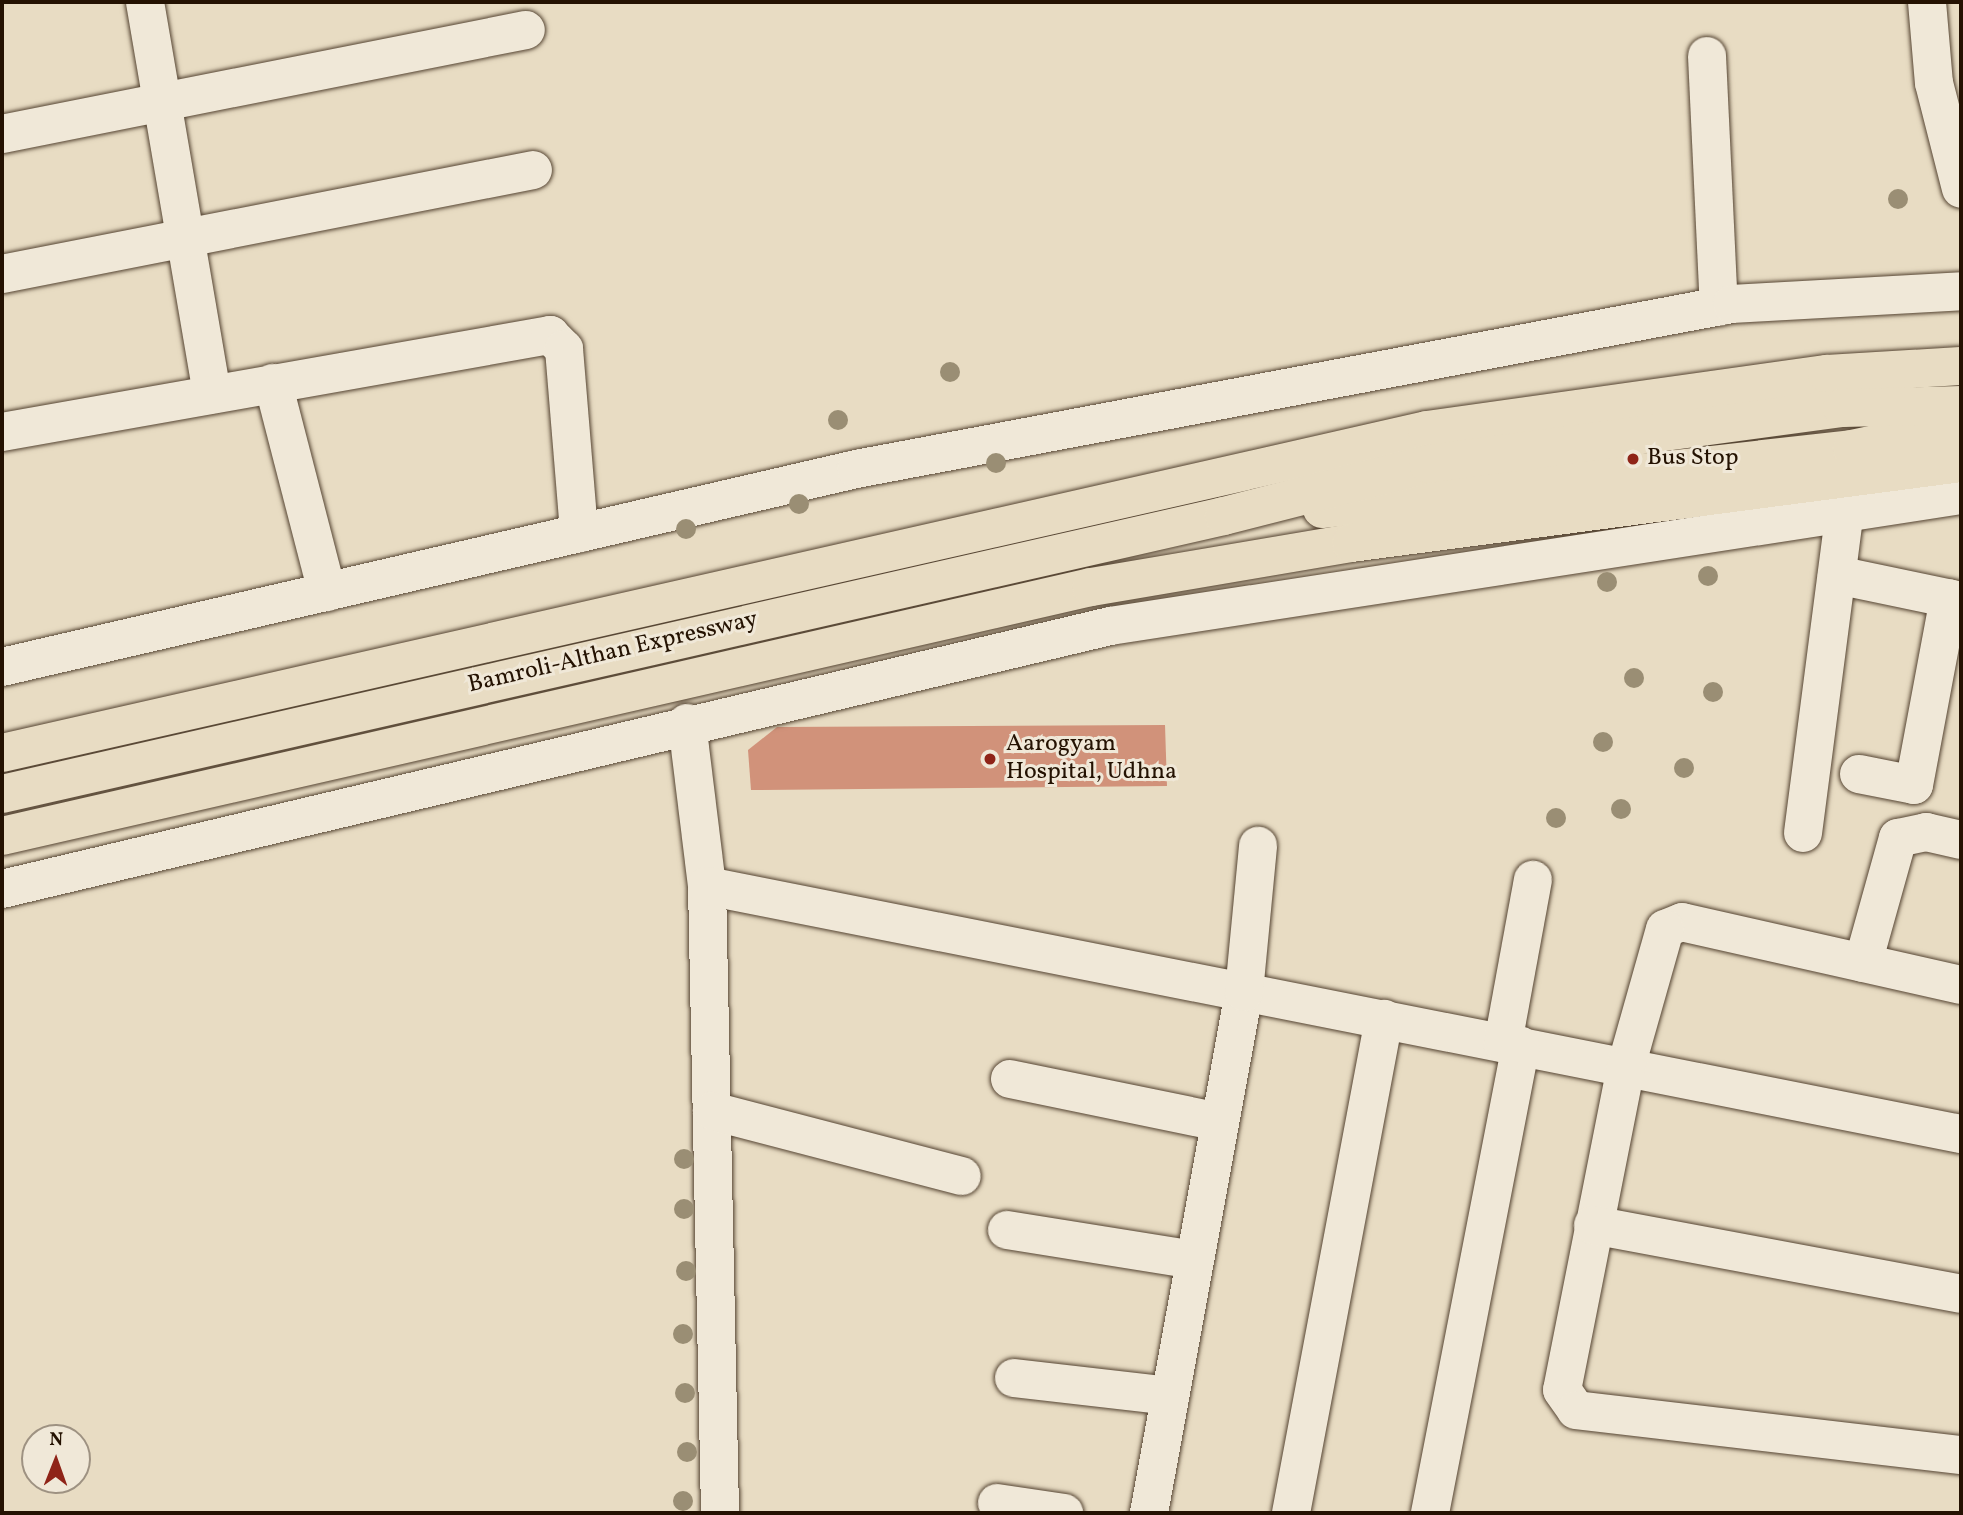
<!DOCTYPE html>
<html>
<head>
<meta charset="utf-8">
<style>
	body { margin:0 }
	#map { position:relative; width:1963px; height:1515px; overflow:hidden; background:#e8dcc3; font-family:Vollkorn,serif }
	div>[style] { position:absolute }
	.building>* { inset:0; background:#d1927a }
	.roads { filter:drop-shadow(0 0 2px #554432) drop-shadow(0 0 2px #554432) }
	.minor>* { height:38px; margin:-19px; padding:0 19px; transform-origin:19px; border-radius:19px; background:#f0e8d8 }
	.major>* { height:38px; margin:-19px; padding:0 19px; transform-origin:19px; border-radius:19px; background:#e8dcc3 }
	.trees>* { width:20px; height:20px; margin:-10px; border-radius:50%; background:#9a8e74 }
	.dots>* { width:19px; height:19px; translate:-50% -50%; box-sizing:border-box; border:4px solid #f0e8d8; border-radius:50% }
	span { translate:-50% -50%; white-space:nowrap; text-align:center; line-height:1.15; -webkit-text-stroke:6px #f0e8d8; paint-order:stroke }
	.poi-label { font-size:24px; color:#241202 }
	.left { translate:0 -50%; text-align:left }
	.street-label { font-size:24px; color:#241202 }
	.frame { position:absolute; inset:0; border:4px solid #241202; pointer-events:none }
	.north { position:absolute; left:21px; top:1424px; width:70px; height:70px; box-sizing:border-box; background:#f0e8d8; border:2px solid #9e9282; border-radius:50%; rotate:1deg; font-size:19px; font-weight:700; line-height:28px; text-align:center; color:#241202 }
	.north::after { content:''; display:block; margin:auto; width:24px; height:32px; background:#8f2418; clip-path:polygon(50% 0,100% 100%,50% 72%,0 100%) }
</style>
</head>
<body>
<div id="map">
	<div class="building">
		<div style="clip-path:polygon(1165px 725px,1167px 786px,751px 790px,748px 750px,777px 727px)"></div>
	</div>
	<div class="roads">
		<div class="minor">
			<div style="left:145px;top:2px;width:398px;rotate:80.3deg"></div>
			<div style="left:1927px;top:2px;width:81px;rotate:85.1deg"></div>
			<div style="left:1934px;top:83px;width:109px;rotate:75.7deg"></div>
			<div style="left:1707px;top:56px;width:251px;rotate:87.3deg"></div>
			<div style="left:2px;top:134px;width:534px;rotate:-11.23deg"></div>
			<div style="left:2px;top:274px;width:541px;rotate:-11.08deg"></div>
			<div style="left:273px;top:383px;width:216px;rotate:75.5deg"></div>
			<div style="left:2px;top:432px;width:557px;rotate:-10.04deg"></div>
			<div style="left:550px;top:335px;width:20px;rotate:45deg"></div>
			<div style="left:564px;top:349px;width:185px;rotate:85.3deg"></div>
			<div style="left:1837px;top:575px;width:127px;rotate:11.8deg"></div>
			<div style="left:2px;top:667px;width:877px;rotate:-13.05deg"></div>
			<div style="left:856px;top:469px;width:891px;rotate:-10.67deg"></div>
			<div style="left:1732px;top:304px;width:229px;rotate:-3.2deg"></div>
			<div style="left:687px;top:723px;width:164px;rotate:83deg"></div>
			<div style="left:707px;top:886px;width:627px;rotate:88.81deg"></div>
			<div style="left:1859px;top:774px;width:56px;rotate:11.3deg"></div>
			<div style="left:1914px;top:785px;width:190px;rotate:-79.4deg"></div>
			<div style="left:1803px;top:833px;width:327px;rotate:-82.6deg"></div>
			<div style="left:707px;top:886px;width:1278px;rotate:11.19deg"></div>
			<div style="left:2px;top:889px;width:1139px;rotate:-13.35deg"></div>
			<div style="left:1110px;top:626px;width:861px;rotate:-8.75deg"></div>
			<div style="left:1863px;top:963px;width:130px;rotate:-74.4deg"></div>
			<div style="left:1898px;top:838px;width:29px;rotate:-12deg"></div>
			<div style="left:1926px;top:832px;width:36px;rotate:13deg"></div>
			<div style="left:1961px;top:985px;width:286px;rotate:-167.3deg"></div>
			<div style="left:1682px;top:922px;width:18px;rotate:158deg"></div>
			<div style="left:1665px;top:929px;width:143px;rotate:105.8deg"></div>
			<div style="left:1626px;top:1067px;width:329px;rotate:101.2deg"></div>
			<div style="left:1562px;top:1390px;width:24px;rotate:55deg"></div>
			<div style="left:1576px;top:1410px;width:388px;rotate:6.7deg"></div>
			<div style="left:1503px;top:1043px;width:166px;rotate:-79.6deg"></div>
			<div style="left:1010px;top:1079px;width:214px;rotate:11.6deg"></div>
			<div style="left:712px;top:1111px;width:258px;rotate:14.6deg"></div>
			<div style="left:1593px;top:1225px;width:374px;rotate:10.6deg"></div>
			<div style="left:1007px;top:1230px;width:190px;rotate:9.1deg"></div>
			<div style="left:1014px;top:1378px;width:157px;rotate:6.6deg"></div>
			<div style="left:997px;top:1503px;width:68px;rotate:8.5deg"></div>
			<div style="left:1149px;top:1513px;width:530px;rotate:-79.67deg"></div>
			<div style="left:1244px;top:992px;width:147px;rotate:-84.5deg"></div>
			<div style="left:1291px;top:1513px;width:503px;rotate:-79.34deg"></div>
			<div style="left:1430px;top:1513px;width:476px;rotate:-79deg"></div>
		</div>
		<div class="major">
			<div style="left:1322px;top:509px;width:533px;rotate:-6.46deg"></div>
			<div style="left:1852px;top:449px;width:111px;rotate:-11.9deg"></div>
			<div style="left:2px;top:753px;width:1461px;rotate:-12.77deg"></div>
			<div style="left:1427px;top:430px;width:404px;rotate:-8deg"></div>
			<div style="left:1827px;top:374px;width:134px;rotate:-3.4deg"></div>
			<div style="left:2px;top:794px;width:1253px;rotate:-12.82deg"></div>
			<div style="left:1224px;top:516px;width:211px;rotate:-14.3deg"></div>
			<div style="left:1428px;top:464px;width:418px;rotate:-7.7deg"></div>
			<div style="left:1842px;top:408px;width:119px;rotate:-1.4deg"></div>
			<div style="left:2px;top:836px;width:1117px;rotate:-12.88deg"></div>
			<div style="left:1091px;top:587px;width:264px;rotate:-9.6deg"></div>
			<div style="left:1351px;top:543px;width:615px;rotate:-7.47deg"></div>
		</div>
	</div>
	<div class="trees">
		<div style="left:1898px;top:199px"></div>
		<div style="left:950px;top:372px"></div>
		<div style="left:838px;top:420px"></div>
		<div style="left:996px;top:463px"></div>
		<div style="left:799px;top:504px"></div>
		<div style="left:686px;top:529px"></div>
		<div style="left:1708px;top:576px"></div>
		<div style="left:1607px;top:582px"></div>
		<div style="left:1634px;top:678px"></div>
		<div style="left:1713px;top:692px"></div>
		<div style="left:1603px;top:742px"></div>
		<div style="left:1684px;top:768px"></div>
		<div style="left:1621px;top:809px"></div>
		<div style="left:1556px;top:818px"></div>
		<div style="left:684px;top:1159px"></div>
		<div style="left:684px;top:1209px"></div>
		<div style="left:686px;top:1271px"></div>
		<div style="left:683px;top:1334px"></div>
		<div style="left:685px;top:1393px"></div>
		<div style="left:687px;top:1452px"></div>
		<div style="left:683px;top:1501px"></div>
	</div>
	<div class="dots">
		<div style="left:1633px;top:459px;background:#8f2418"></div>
		<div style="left:990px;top:759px;background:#8f2418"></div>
	</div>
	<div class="poi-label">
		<span class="left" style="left:1647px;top:459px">Bus Stop</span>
		<span class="left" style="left:1006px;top:759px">Aarogyam<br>Hospital, Udhna</span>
	</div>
	<div class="street-label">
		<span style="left:613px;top:653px;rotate:-13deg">Bamroli-Althan Expressway</span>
	</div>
	<div class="frame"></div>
	<div class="north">N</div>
</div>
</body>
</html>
